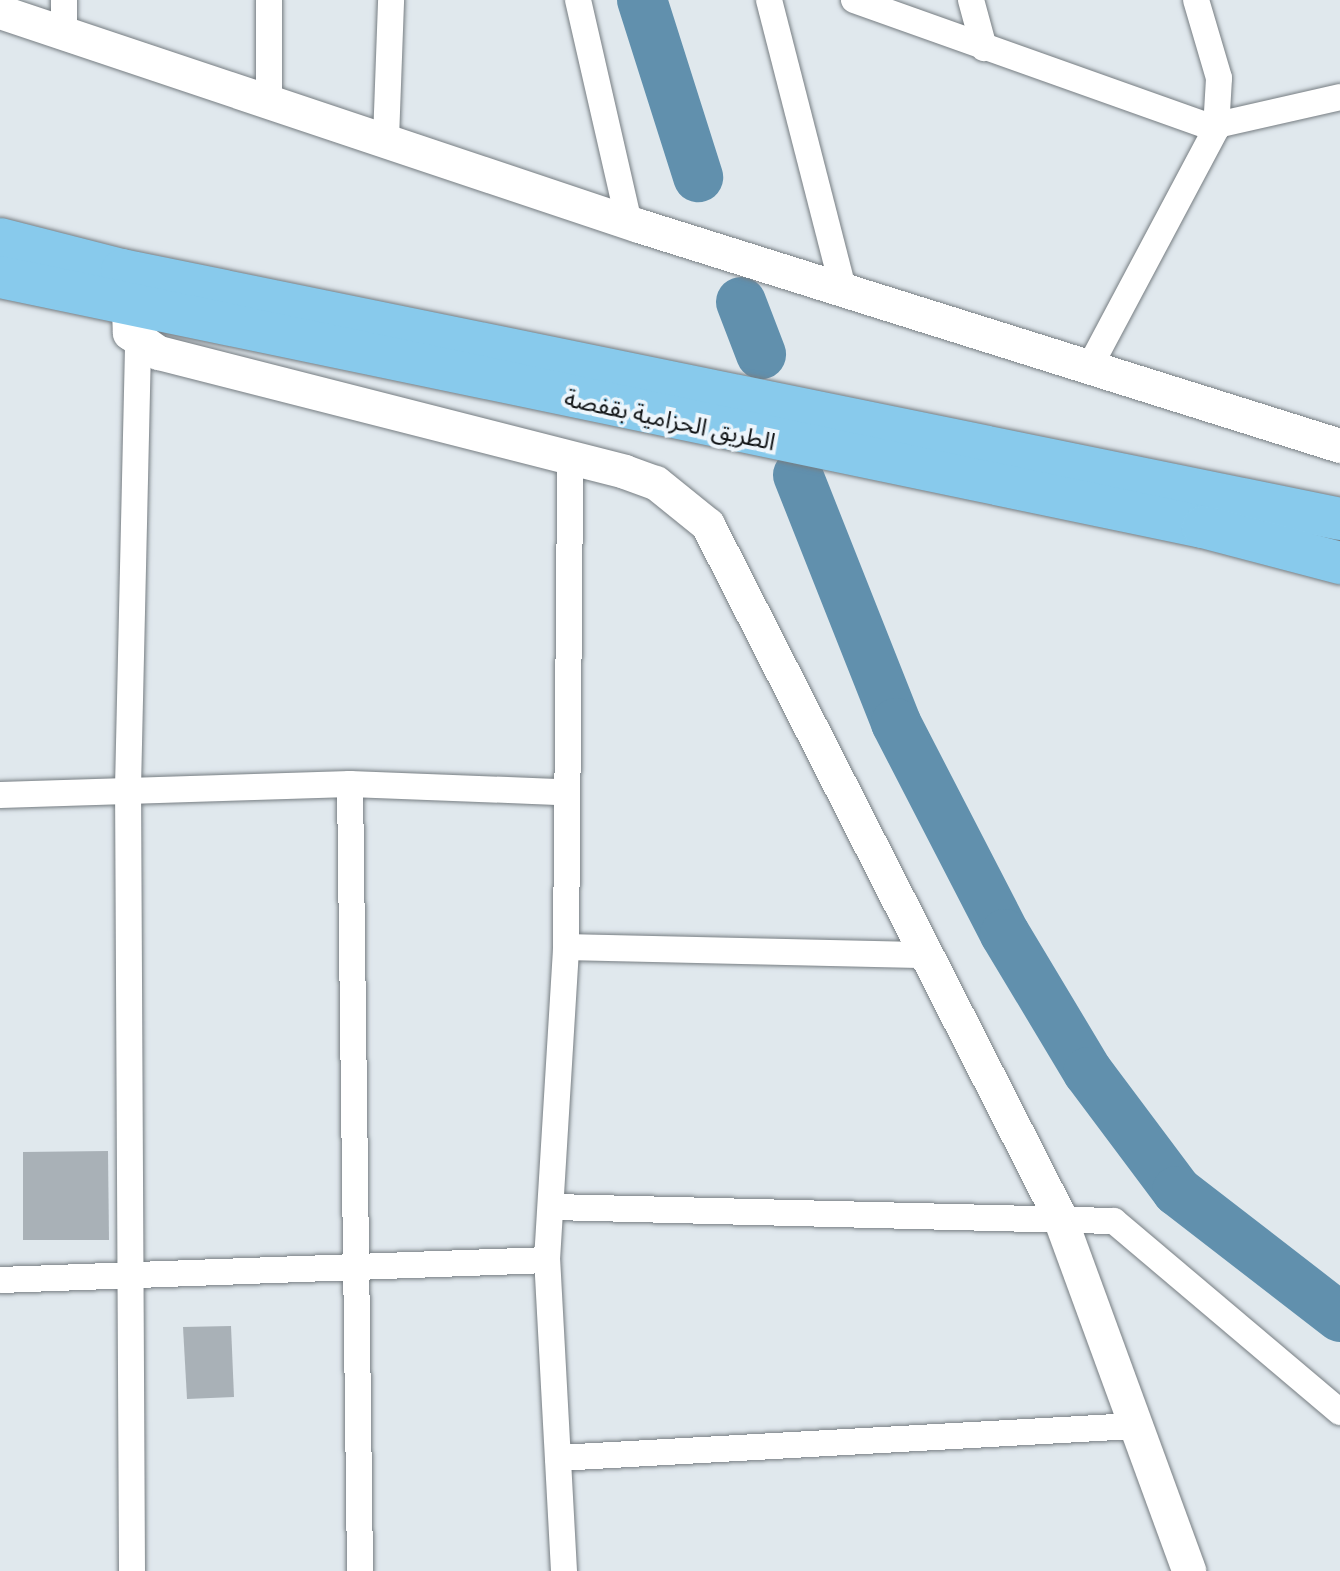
<!DOCTYPE html>
<html>
<head>
<meta charset="utf-8">
<style>
	body { margin:0 }
	#map { position:relative; width:1340px; height:1571px; overflow:hidden; background:#e0e8ed; font-family:"Archivo Narrow","Noto Sans Arabic",sans-serif }
	div>[style] { position:absolute }
	.river>* { height:50px; margin:-25px; padding:0 25px; transform-origin:25px; border-radius:25px; background:#6190ad }
	.building>* { inset:0; background:#a9b1b7 }
	.roads { filter:drop-shadow(0 0 2px #767d82) drop-shadow(0 0 2px #767d82) }
	.minor>* { height:26px; margin:-13px; padding:0 13px; transform-origin:13px; border-radius:13px; background:#fff }
	.tertiary>* { height:34px; margin:-17px; padding:0 17px; transform-origin:17px; border-radius:17px; background:#fff }
	.primary>* { height:42px; margin:-21px; padding:0 21px; transform-origin:21px; border-radius:21px; background:#88caec }
	span { translate:-50% -50%; white-space:nowrap; text-align:center; line-height:1.15; -webkit-text-stroke:8px #edf5fb; paint-order:stroke }
	.street-label { font-size:24px; color:#111416 }
</style>
</head>
<body>
<div id="map">
	<div class="river">
		<div style="left:642px;top:0;width:186px;rotate:72.4deg"></div>
		<div style="left:741px;top:302px;width:56px;rotate:69deg"></div>
		<div style="left:798px;top:475px;width:267px;rotate:68.4deg"></div>
		<div style="left:896px;top:723px;width:237px;rotate:62.7deg"></div>
		<div style="left:1005px;top:934px;width:161px;rotate:59deg"></div>
		<div style="left:1088px;top:1072px;width:149px;rotate:53.2deg"></div>
		<div style="left:1177px;top:1191px;width:206px;rotate:37.7deg"></div>
	</div>
	<div class="building">
		<div style="clip-path:polygon(108px 1151px,109px 1240px,23px 1240px,23px 1152px)"></div>
		<div style="clip-path:polygon(231px 1326px,234px 1397px,187px 1399px,183px 1327px)"></div>
	</div>
	<div class="roads">
		<div class="minor">
			<div style="left:64px;top:0;width:33px;rotate:90deg"></div>
			<div style="left:269px;top:0;width:101px;rotate:90deg"></div>
			<div style="left:578px;top:0;width:228px;rotate:77.1deg"></div>
			<div style="left:769px;top:0;width:298px;rotate:75.6deg"></div>
			<div style="left:854px;top:0;width:384px;rotate:19.6deg"></div>
			<div style="left:971px;top:0;width:50px;rotate:74.8deg"></div>
			<div style="left:1217px;top:125px;width:126px;rotate:-12.8deg"></div>
			<div style="left:386px;top:139px;width:139px;rotate:-87.9deg"></div>
			<div style="left:1090px;top:366px;width:268px;rotate:-62deg"></div>
			<div style="left:1216px;top:129px;width:51px;rotate:-86.6deg"></div>
			<div style="left:1219px;top:78px;width:81px;rotate:-106.4deg"></div>
			<div style="left:350px;top:784px;width:787px;rotate:89.27deg"></div>
			<div style="left:0;top:795px;width:350px;rotate:-1.8deg"></div>
			<div style="left:350px;top:784px;width:213px;rotate:2.2deg"></div>
			<div style="left:566px;top:947px;width:362px;rotate:1.3deg"></div>
			<div style="left:553px;top:1207px;width:561px;rotate:1.43deg"></div>
			<div style="left:1114px;top:1221px;width:296px;rotate:40.2deg"></div>
			<div style="left:0;top:1280px;width:547px;rotate:-2.09deg"></div>
			<div style="left:558px;top:1458px;width:577px;rotate:-3.18deg"></div>
			<div style="left:132px;top:1571px;width:783px;rotate:-90.29deg"></div>
			<div style="left:128px;top:788px;width:447px;rotate:-88.7deg"></div>
			<div style="left:564px;top:1571px;width:311px;rotate:-93.1deg"></div>
			<div style="left:547px;top:1260px;width:314px;rotate:-86.5deg"></div>
			<div style="left:566px;top:947px;width:489px;rotate:-89.5deg"></div>
		</div>
		<div class="tertiary">
			<div style="left:0;top:12px;width:674px;rotate:18.52deg"></div>
			<div style="left:639px;top:226px;width:735px;rotate:17.42deg"></div>
			<div style="left:129px;top:309px;width:24px;rotate:88deg"></div>
			<div style="left:130px;top:333px;width:35px;rotate:35deg"></div>
			<div style="left:159px;top:353px;width:481px;rotate:14.3deg"></div>
			<div style="left:625px;top:472px;width:33px;rotate:20deg"></div>
			<div style="left:656px;top:483px;width:67px;rotate:38.9deg"></div>
			<div style="left:708px;top:525px;width:774px;rotate:63.04deg"></div>
			<div style="left:1059px;top:1215px;width:379px;rotate:69.9deg"></div>
		</div>
		<div class="primary">
			<div style="left:0;top:239px;width:126px;rotate:14.3deg"></div>
			<div style="left:122px;top:270px;width:1243px;rotate:11.55deg"></div>
			<div style="left:0;top:277px;width:1229px;rotate:11.74deg"></div>
			<div style="left:1203px;top:527px;width:142px;rotate:14.7deg"></div>
		</div>
	</div>
	<div class="street-label">
		<span style="left:670px;top:420px;rotate:12deg">الطريق الحزامية بقفصة</span>
	</div>
</div>
</body>
</html>
